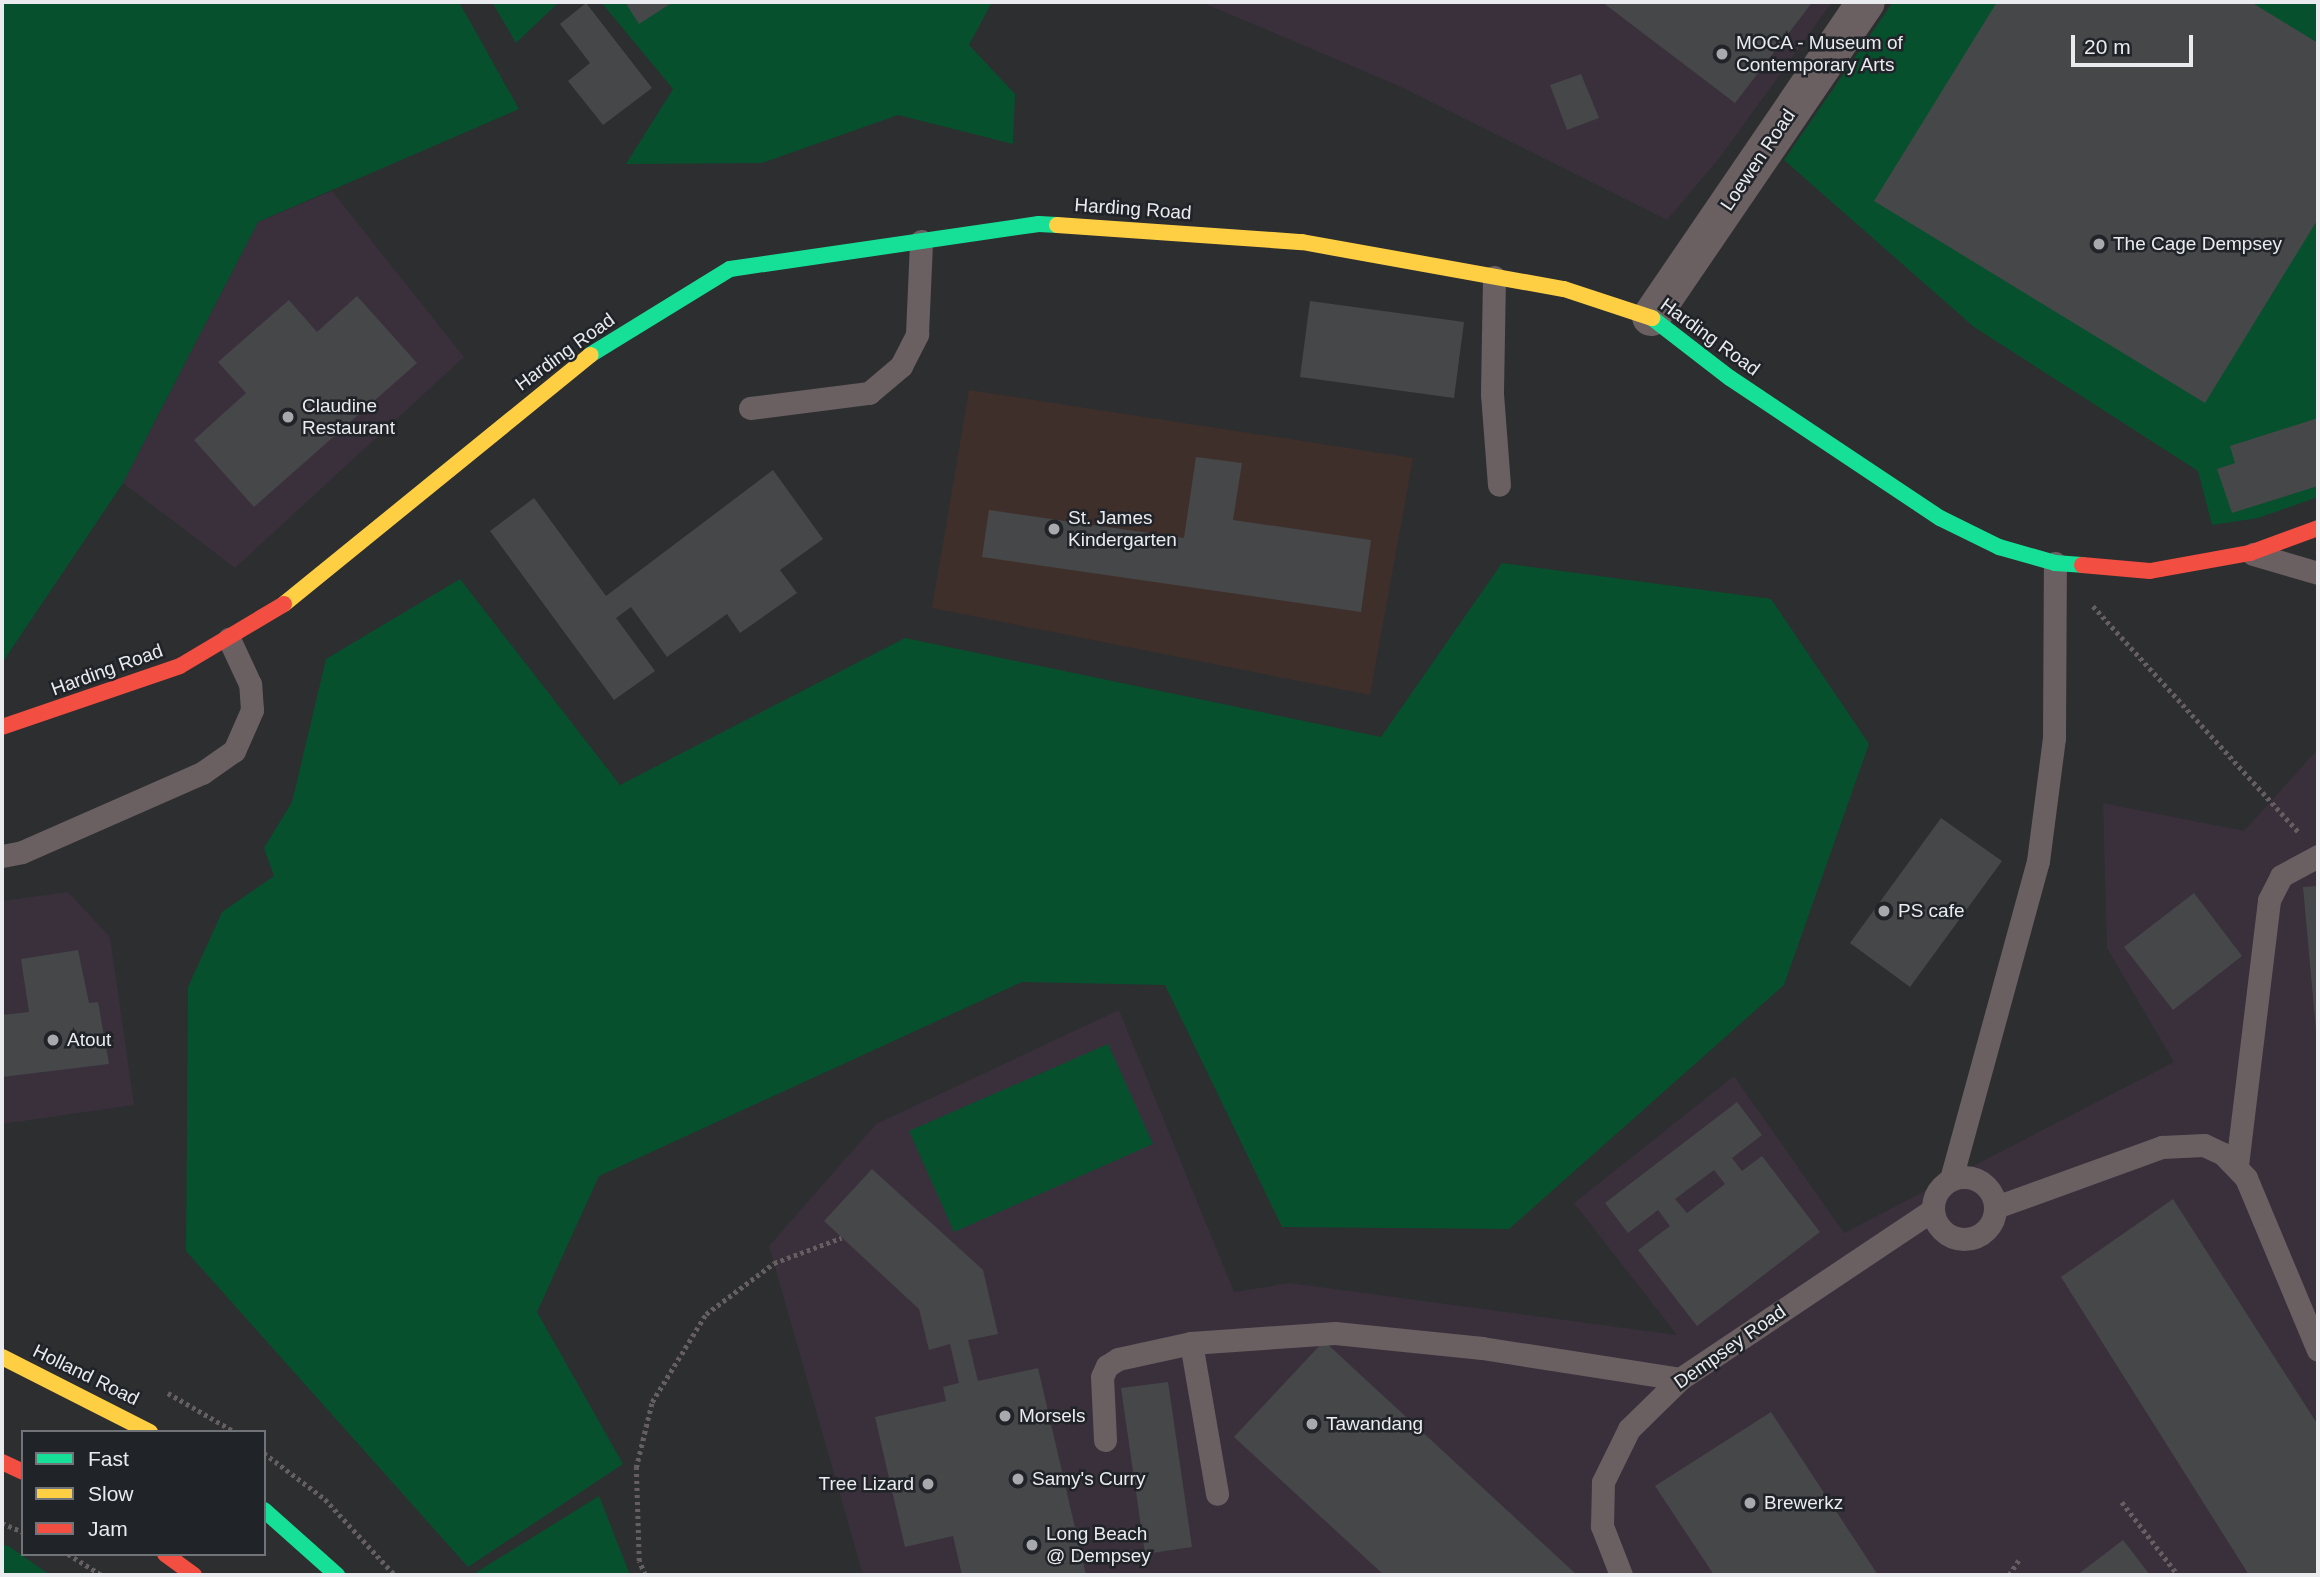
<!DOCTYPE html>
<html>
<head>
<meta charset="utf-8">
<style>
	body { margin:0 }
	#map { position:relative; width:2320px; height:1577px; overflow:hidden; background:#2c2e30; font-family:Arial,sans-serif }
	div>[style] { position:absolute }
	.commercial>* { inset:0; background:#39303c }
	.education>* { inset:0; background:#3f2f2b }
	.green>* { inset:0; background:#07502d }
	.building>* { inset:0; background:#464749 }
	.path>* { height:4.5px; margin-top:-2.25px; transform-origin:0; background:repeating-linear-gradient(90deg,#665f61 0 3.5px,transparent 0 7px) }
	.lane>* { height:23px; margin:-11.5px; padding:0 11.5px; transform-origin:11.5px; border-radius:11.5px; background:#6a5f61 }
	.lane>.ring { margin:-11.5px; padding:0; box-sizing:content-box; background:none; border:23px solid #6a5f61; border-radius:50% }
	.street>* { height:38px; margin:-19px; padding:0 19px; transform-origin:19px; border-radius:19px; background:#6a5f61 }
	.fast>* { height:16px; margin:-8px; padding:0 8px; transform-origin:8px; border-radius:8px; background:#16e098 }
	.slow>* { height:16px; margin:-8px; padding:0 8px; transform-origin:8px; border-radius:8px; background:#ffcf43 }
	.jam>* { height:16px; margin:-8px; padding:0 8px; transform-origin:8px; border-radius:8px; background:#f24e42 }
	.dots>* { width:19px; height:19px; translate:-50% -50%; box-sizing:border-box; border:4px solid #202328; border-radius:50% }
	span { translate:-50% -50%; white-space:nowrap; text-align:center; line-height:1.15; -webkit-text-stroke:5px #202328; paint-order:stroke }
	.poi-label { font-size:19px; color:#e9ebef }
	.left { translate:0 -50%; text-align:left }
	.right { translate:-100% -50%; text-align:right }
	.street-label { font-size:19px; color:#e9ebef }
	.frame { position:absolute; inset:0; border:4px solid #e9ebef; pointer-events:none }
	.legend { position:absolute; left:21px; top:1430px; width:245px; height:126px; box-sizing:border-box; background:#202328; border:2px solid #707378; margin:0; padding:9px 12px; list-style:none; font-size:21px; color:#e9ebef }
	.legend li { display:flex; align-items:center; gap:14px; height:35px }
	.legend b { width:35px; border:2px solid #707378 }
	.scale { position:absolute; left:2071px; top:35px; width:122px; height:32px; box-sizing:border-box; border:4px solid #e9ebef; border-top:0; padding-left:9px; font-size:21px; line-height:24px; white-space:nowrap; color:#e9ebef; -webkit-text-stroke:5px #202328; paint-order:stroke }
</style>
</head>
<body>
<div id="map">
	<div class="commercial">
		<div style="clip-path:polygon(1201px 2px,1832px 2px,1721px 156px,1667px 220px,1397px 85px)"></div>
		<div style="clip-path:polygon(332px 191px,464px 357px,235px 568px,123px 483px,258px 222px)"></div>
		<div style="clip-path:polygon(2318px 749px,2318px 1575px,863px 1575px,769px 1246px,876px 1124px,1119px 1010px,1234px 1292px,1290px 1283px,1677px 1335px,1574px 1203px,1734px 1076px,1844px 1233px,2174px 1062px,2107px 948px,2103px 803px,2244px 831px)"></div>
		<div style="clip-path:polygon(68px 892px,110px 937px,134px 1105px,2px 1124px,2px 901px)"></div>
	</div>
	<div class="education">
		<div style="clip-path:polygon(969px 390px,1413px 458px,1370px 695px,932px 608px)"></div>
	</div>
	<div class="green">
		<div style="clip-path:polygon(2px 2px,459px 2px,519px 109px,258px 222px,123px 483px,2px 663px)"></div>
		<div style="clip-path:polygon(492px 2px,559px 2px,516px 43px)"></div>
		<div style="clip-path:polygon(601px 2px,992px 2px,969px 45px,1015px 94px,1013px 144px,898px 115px,762px 163px,626px 164px,673px 89px)"></div>
		<div style="clip-path:polygon(1893px 2px,2318px 2px,2318px 497px,2258px 518px,2212px 525px,2198px 471px,1974px 327px,1784px 160px)"></div>
		<div style="clip-path:polygon(1502px 563px,1771px 599px,1869px 744px,1784px 985px,1509px 1229px,1282px 1227px,1165px 985px,1022px 982px,599px 1176px,537px 1312px,623px 1464px,468px 1567px,186px 1251px,188px 987px,222px 912px,274px 876px,264px 848px,292px 802px,326px 659px,460px 579px,620px 785px,905px 638px,1381px 737px)"></div>
		<div style="clip-path:polygon(1108px 1044px,1153px 1144px,954px 1232px,909px 1131px)"></div>
		<div style="clip-path:polygon(599px 1496px,630px 1575px,472px 1575px)"></div>
		<div style="clip-path:polygon(2px 1544px,10px 1547px,50px 1575px,2px 1575px)"></div>
	</div>
	<div class="building">
		<div style="clip-path:polygon(625px 2px,669px 2px,670px 4px,639px 24px)"></div>
		<div style="clip-path:polygon(1602px 2px,1807px 2px,1811px 4px,1735px 103px)"></div>
		<div style="clip-path:polygon(1997px 2px,2251px 2px,2318px 43px,2318px 219px,2205px 403px,1874px 201px)"></div>
		<div style="clip-path:polygon(586px 3px,652px 88px,603px 125px,568px 81px,590px 63px,560px 24px)"></div>
		<div style="clip-path:polygon(1581px 74px,1599px 118px,1567px 130px,1550px 85px)"></div>
		<div style="clip-path:polygon(357px 296px,417px 363px,254px 507px,194px 440px,246px 393px,218px 362px,289px 300px,317px 332px)"></div>
		<div style="clip-path:polygon(1310px 301px,1464px 322px,1454px 398px,1300px 377px)"></div>
		<div style="clip-path:polygon(2318px 418px,2318px 486px,2232px 513px,2217px 469px,2235px 463px,2230px 446px)"></div>
		<div style="clip-path:polygon(1196px 457px,1242px 463px,1233px 520px,1371px 540px,1361px 612px,982px 557px,989px 510px,1184px 538px)"></div>
		<div style="clip-path:polygon(773px 470px,823px 539px,780px 570px,797px 593px,740px 633px,727px 614px,667px 657px,631px 607px,616px 618px,655px 671px,614px 700px,490px 531px,534px 498px,606px 596px)"></div>
		<div style="clip-path:polygon(1941px 818px,2002px 861px,1910px 987px,1850px 943px)"></div>
		<div style="clip-path:polygon(2318px 886px,2318px 1030px,2316px 1030px,2303px 887px)"></div>
		<div style="clip-path:polygon(2194px 893px,2242px 956px,2173px 1010px,2124px 947px)"></div>
		<div style="clip-path:polygon(78px 950px,89px 1003px,98px 1002px,109px 1064px,2px 1077px,2px 1015px,29px 1012px,21px 959px)"></div>
		<div style="clip-path:polygon(evenodd,1737px 1102px,1762px 1135px,1732px 1158px,1742px 1171px,1762px 1156px,1820px 1232px,1697px 1326px,1638px 1250px,1670px 1226px,1658px 1210px,1628px 1233px,1605px 1203px,1737px 1102px,1714px 1170px,1725px 1184px,1687px 1213px,1675px 1199px,1714px 1170px)"></div>
		<div style="clip-path:polygon(872px 1169px,983px 1270px,998px 1334px,968px 1340px,978px 1381px,1038px 1368px,1086px 1575px,962px 1575px,953px 1536px,905px 1547px,875px 1417px,946px 1401px,943px 1387px,959px 1383px,950px 1344px,929px 1350px,919px 1309px,824px 1221px)"></div>
		<div style="clip-path:polygon(2173px 1199px,2318px 1425px,2318px 1575px,2249px 1575px,2061px 1277px)"></div>
		<div style="clip-path:polygon(1324px 1341px,1577px 1575px,1384px 1575px,1234px 1437px)"></div>
		<div style="clip-path:polygon(1168px 1382px,1192px 1547px,1145px 1554px,1121px 1388px)"></div>
		<div style="clip-path:polygon(1771px 1412px,1878px 1575px,1714px 1575px,1655px 1486px)"></div>
		<div style="clip-path:polygon(2123px 1540px,2150px 1575px,2077px 1575px)"></div>
	</div>
	<div class="path">
		<div style="left:2093px;top:606px;width:306px;rotate:47.7deg"></div>
		<div style="left:168px;top:1393px;width:78px;rotate:30.2deg"></div>
		<div style="left:264px;top:1453px;width:76px;rotate:37deg"></div>
		<div style="left:325px;top:1499px;width:103px;rotate:47.4deg"></div>
		<div style="left:2122px;top:1502px;width:92px;rotate:52.5deg"></div>
		<div style="left:2px;top:1523px;width:23px;rotate:23deg"></div>
		<div style="left:68px;top:1554px;width:39px;rotate:32deg"></div>
		<div style="left:645px;top:1575px;width:15px;rotate:-113deg"></div>
		<div style="left:639px;top:1561px;width:93px;rotate:-91.8deg"></div>
		<div style="left:636px;top:1468px;width:68px;rotate:-76.4deg"></div>
		<div style="left:652px;top:1402px;width:103px;rotate:-58.5deg"></div>
		<div style="left:706px;top:1314px;width:85px;rotate:-36.9deg"></div>
		<div style="left:774px;top:1263px;width:72px;rotate:-20.5deg"></div>
		<div style="left:2009px;top:1575px;width:20px;rotate:-57deg"></div>
	</div>
	<div class="lane">
		<div style="left:1494px;top:277px;width:117px;rotate:91deg"></div>
		<div style="left:1492px;top:394px;width:91px;rotate:85.6deg"></div>
		<div style="left:750px;top:408px;width:120px;rotate:-7.2deg"></div>
		<div style="left:869px;top:393px;width:42px;rotate:-40.2deg"></div>
		<div style="left:901px;top:366px;width:36px;rotate:-63deg"></div>
		<div style="left:917px;top:334px;width:93px;rotate:-87.5deg"></div>
		<div style="left:2253px;top:554px;width:68px;rotate:16.3deg"></div>
		<div style="left:2px;top:856px;width:20px;rotate:-11deg"></div>
		<div style="left:22px;top:852px;width:197px;rotate:-23.7deg"></div>
		<div style="left:202px;top:773px;width:39px;rotate:-35deg"></div>
		<div style="left:234px;top:751px;width:45px;rotate:-66.3deg"></div>
		<div style="left:252px;top:710px;width:26px;rotate:-94deg"></div>
		<div style="left:250px;top:684px;width:50px;rotate:-115deg"></div>
		<div style="left:2237px;top:1165px;width:267px;rotate:-83.1deg"></div>
		<div style="left:2269px;top:900px;width:27px;rotate:-63deg"></div>
		<div style="left:2281px;top:876px;width:42px;rotate:-28.4deg"></div>
		<div class="ring" style="left:1933px;top:1177px;width:39px;height:39px"></div>
		<div style="left:1951px;top:1179px;width:330px;rotate:-74.7deg"></div>
		<div style="left:2038px;top:861px;width:124px;rotate:-82.6deg"></div>
		<div style="left:2054px;top:738px;width:175px;rotate:-89.7deg"></div>
		<div style="left:1996px;top:1207px;width:177px;rotate:-19.9deg"></div>
		<div style="left:2162px;top:1147px;width:42px;rotate:-2.7deg"></div>
		<div style="left:2204px;top:1145px;width:21px;rotate:25deg"></div>
		<div style="left:2223px;top:1154px;width:33px;rotate:46deg"></div>
		<div style="left:2246px;top:1178px;width:186px;rotate:67.3deg"></div>
		<div style="left:1191px;top:1343px;width:153px;rotate:80.2deg"></div>
		<div style="left:1105px;top:1440px;width:63px;rotate:-92.7deg"></div>
		<div style="left:1102px;top:1377px;width:12px;rotate:-66deg"></div>
		<div style="left:1107px;top:1366px;width:13px;rotate:-32deg"></div>
		<div style="left:1118px;top:1359px;width:75px;rotate:-12.4deg"></div>
		<div style="left:1191px;top:1343px;width:144px;rotate:-4deg"></div>
		<div style="left:1335px;top:1333px;width:148px;rotate:5.8deg"></div>
		<div style="left:1482px;top:1348px;width:200px;rotate:8.9deg"></div>
		<div style="left:1621px;top:1575px;width:53px;rotate:-111.2deg"></div>
		<div style="left:1602px;top:1526px;width:44px;rotate:-88.7deg"></div>
		<div style="left:1603px;top:1482px;width:59px;rotate:-63.9deg"></div>
		<div style="left:1629px;top:1429px;width:71px;rotate:-44.4deg"></div>
		<div style="left:1680px;top:1379px;width:303px;rotate:-33.8deg"></div>
	</div>
	<div class="street">
		<div style="left:1651px;top:317px;width:381px;rotate:-55.7deg"></div>
	</div>
	<div class="fast">
		<div style="left:1652px;top:318px;width:98px;rotate:37.6deg"></div>
		<div style="left:1730px;top:378px;width:252px;rotate:33.7deg"></div>
		<div style="left:1940px;top:518px;width:66px;rotate:26.2deg"></div>
		<div style="left:1999px;top:547px;width:58px;rotate:15.9deg"></div>
		<div style="left:2055px;top:563px;width:27px;rotate:4deg"></div>
		<div style="left:590px;top:355px;width:164px;rotate:-31.6deg"></div>
		<div style="left:730px;top:269px;width:312px;rotate:-8.3deg"></div>
		<div style="left:1039px;top:224px;width:18px;rotate:3deg"></div>
		<div style="left:264px;top:1510px;width:98px;rotate:41.7deg"></div>
	</div>
	<div class="slow">
		<div style="left:1057px;top:225px;width:246px;rotate:4deg"></div>
		<div style="left:1302px;top:242px;width:266px;rotate:10.2deg"></div>
		<div style="left:1564px;top:289px;width:93px;rotate:18.2deg"></div>
		<div style="left:284px;top:604px;width:395px;rotate:-39.1deg"></div>
		<div style="left:2px;top:1357px;width:166px;rotate:26.9deg"></div>
	</div>
	<div class="jam">
		<div style="left:2082px;top:565px;width:68px;rotate:5deg"></div>
		<div style="left:2150px;top:571px;width:102px;rotate:-10.2deg"></div>
		<div style="left:2250px;top:553px;width:72px;rotate:-20.2deg"></div>
		<div style="left:2px;top:727px;width:188px;rotate:-18.9deg"></div>
		<div style="left:180px;top:666px;width:121px;rotate:-30.8deg"></div>
		<div style="left:2px;top:1462px;width:23px;rotate:25deg"></div>
		<div style="left:165px;top:1554px;width:36px;rotate:36deg"></div>
	</div>
	<div class="dots">
		<div style="left:1722px;top:54px;background:#a7a9ac"></div>
		<div style="left:2099px;top:244px;background:#a7a9ac"></div>
		<div style="left:288px;top:417px;background:#a7a9ac"></div>
		<div style="left:1054px;top:529px;background:#a7a9ac"></div>
		<div style="left:1884px;top:911px;background:#a7a9ac"></div>
		<div style="left:53px;top:1040px;background:#a7a9ac"></div>
		<div style="left:1005px;top:1416px;background:#a7a9ac"></div>
		<div style="left:1312px;top:1424px;background:#a7a9ac"></div>
		<div style="left:1018px;top:1479px;background:#a7a9ac"></div>
		<div style="left:928px;top:1484px;background:#a7a9ac"></div>
		<div style="left:1750px;top:1503px;background:#a7a9ac"></div>
		<div style="left:1032px;top:1545px;background:#a7a9ac"></div>
	</div>
	<div class="poi-label">
		<span class="left" style="left:1736px;top:54px">MOCA - Museum of<br>Contemporary Arts</span>
		<span class="left" style="left:2113px;top:244px">The Cage Dempsey</span>
		<span class="left" style="left:302px;top:417px">Claudine<br>Restaurant</span>
		<span class="left" style="left:1068px;top:529px">St. James<br>Kindergarten</span>
		<span class="left" style="left:1898px;top:911px">PS cafe</span>
		<span class="left" style="left:67px;top:1040px">Atout</span>
		<span class="left" style="left:1019px;top:1416px">Morsels</span>
		<span class="left" style="left:1326px;top:1424px">Tawandang</span>
		<span class="left" style="left:1032px;top:1479px">Samy's Curry</span>
		<span class="right" style="left:914px;top:1484px">Tree Lizard</span>
		<span class="left" style="left:1764px;top:1503px">Brewerkz</span>
		<span class="left" style="left:1046px;top:1545px">Long Beach<br>@ Dempsey</span>
	</div>
	<div class="street-label">
		<span style="left:1758px;top:160px;rotate:-56deg">Loewen Road</span>
		<span style="left:1133px;top:209px;rotate:4deg">Harding Road</span>
		<span style="left:1710px;top:337px;rotate:36deg">Harding Road</span>
		<span style="left:565px;top:352px;rotate:-36deg">Harding Road</span>
		<span style="left:107px;top:670px;rotate:-20deg">Harding Road</span>
		<span style="left:1730px;top:1347px;rotate:-35deg">Dempsey Road</span>
		<span style="left:86px;top:1375px;rotate:26deg">Holland Road</span>
	</div>
	<div class="frame"></div>
	<ul class="legend">
	<li><b style="height:9px;background:#16e098"></b>Fast</li>
	<li><b style="height:9px;background:#ffcf43"></b>Slow</li>
	<li><b style="height:9px;background:#f24e42"></b>Jam</li>
	</ul>
	<div class="scale">20 m</div>
</div>
</body>
</html>
